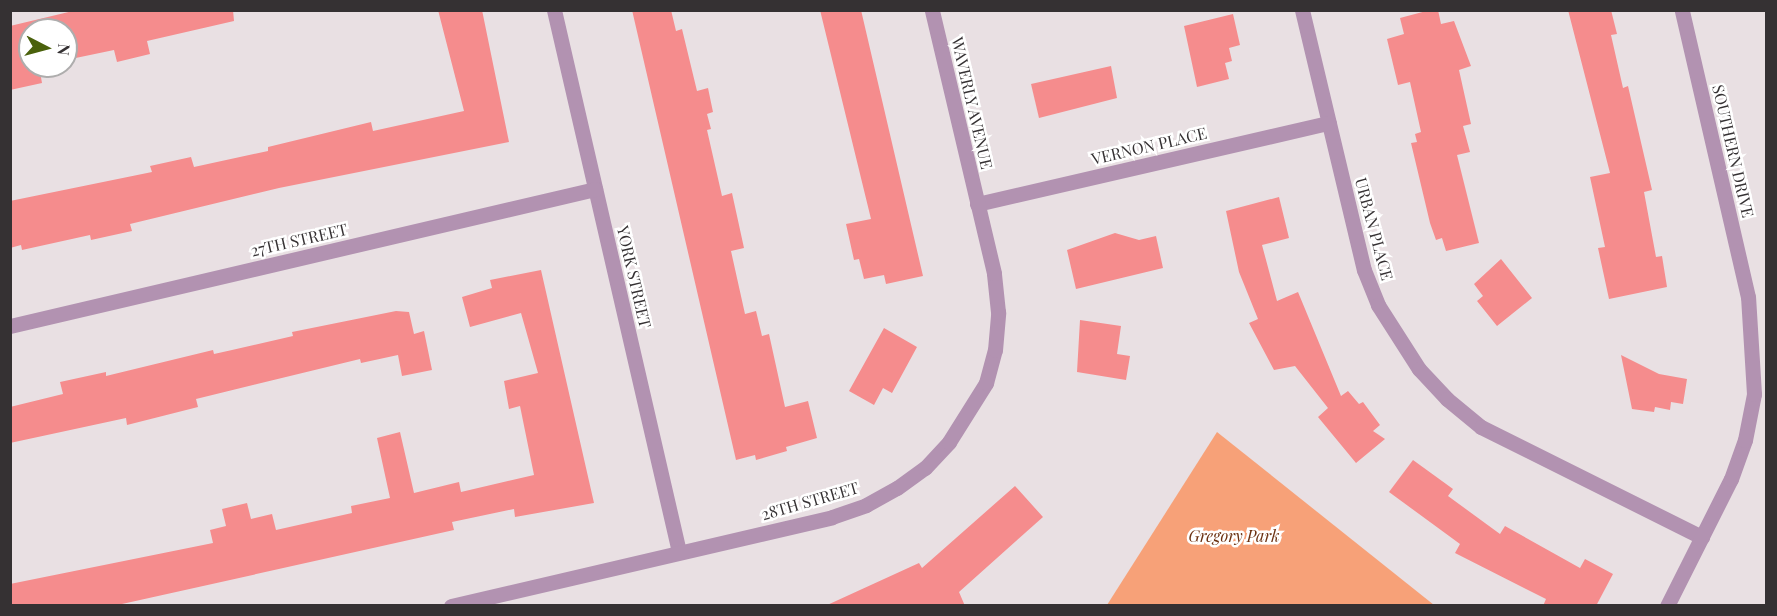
<!DOCTYPE html>
<html>
<head>
<meta charset="utf-8">
<style>
	body { margin:0 }
	#map { position:relative; width:1777px; height:616px; overflow:hidden; background:#e9e0e3; font-family:"Playfair Display",serif }
	div>[style] { position:absolute }
	.green>* { inset:0; background:#f7a178 }
	.building>* { inset:0; background:#f58c8d }
	.street>* { height:15px; margin:-7.5px; padding:0 7.5px; transform-origin:7.5px; border-radius:7.5px; background:#b292b1 }
	span { translate:-50% -50%; white-space:nowrap; text-align:center; line-height:1.15; -webkit-text-stroke:5px #fff; paint-order:stroke }
	.street-label { font-size:16px; color:#353133 }
	.park-label { font-size:16px; color:#6b3010; font-style:italic }
	.frame { position:absolute; inset:0; border:12px solid #353133; pointer-events:none }
	.north { position:absolute; left:18px; top:18px; width:60px; height:60px; box-sizing:border-box; background:#fff; border:2px solid #aeadad; border-radius:50%; rotate:96deg; font-size:16px; font-weight:700; line-height:24px; text-align:center; color:#353133 }
	.north::after { content:''; display:block; margin:auto; width:21px; height:27px; background:#4a610c; clip-path:polygon(50% 0,100% 100%,50% 72%,0 100%) }
</style>
</head>
<body>
<div id="map">
	<div class="green">
		<div style="clip-path:polygon(1217px 432px,1434px 605px,1107px 605px)"></div>
	</div>
	<div class="building">
		<div style="clip-path:polygon(77px 10px,233px 10px,234px 21px,147px 41px,150px 54px,117px 62px,114px 50px,66px 60px,66px 30px,30px 30px,30px 66px,39px 66px,42px 83px,10px 90px,10px 26px)"></div>
		<div style="clip-path:polygon(438px 10px,482px 10px,509px 142px,279px 188px,130px 224px,132px 231px,91px 240px,90px 235px,22px 250px,21px 245px,10px 248px,10px 201px,152px 172px,150px 166px,191px 157px,194px 167px,268px 151px,268px 147px,371px 122px,373px 131px,464px 111px)"></div>
		<div style="clip-path:polygon(632px 10px,671px 10px,676px 31px,682px 29px,697px 91px,708px 88px,713px 112px,707px 114px,711px 129px,707px 130px,722px 196px,732px 193px,744px 248px,731px 251px,745px 314px,756px 311px,762px 336px,769px 334px,785px 407px,808px 401px,817px 438px,786px 447px,787px 451px,756px 460px,755px 455px,736px 460px)"></div>
		<div style="clip-path:polygon(820px 10px,861px 10px,923px 276px,886px 284px,884px 275px,864px 279px,859px 259px,854px 260px,846px 224px,871px 219px)"></div>
		<div style="clip-path:polygon(1430px 10px,1438px 10px,1441px 24px,1454px 21px,1471px 66px,1459px 70px,1471px 124px,1463px 126px,1470px 152px,1457px 155px,1479px 243px,1446px 251px,1442px 238px,1436px 240px,1430px 223px,1411px 143px,1417px 142px,1415px 134px,1421px 132px,1410px 82px,1398px 85px,1387px 39px,1404px 34px,1400px 18px)"></div>
		<div style="clip-path:polygon(1568px 10px,1611px 10px,1617px 34px,1611px 35px,1623px 88px,1628px 86px,1652px 190px,1644px 192px,1656px 257px,1662px 256px,1667px 287px,1609px 299px,1598px 248px,1605px 247px,1590px 177px,1610px 173px)"></div>
		<div style="clip-path:polygon(1233px 14px,1240px 45px,1229px 48px,1232px 61px,1225px 63px,1229px 79px,1197px 87px,1184px 26px)"></div>
		<div style="clip-path:polygon(1111px 66px,1117px 98px,1039px 118px,1031px 84px)"></div>
		<div style="clip-path:polygon(1279px 197px,1289px 238px,1262px 245px,1277px 301px,1298px 292px,1341px 396px,1348px 391px,1359px 404px,1363px 402px,1380px 425px,1373px 431px,1385px 439px,1356px 463px,1318px 417px,1328px 408px,1295px 366px,1274px 370px,1249px 323px,1258px 319px,1239px 272px,1226px 211px)"></div>
		<div style="clip-path:polygon(1115px 233px,1139px 240px,1156px 236px,1163px 268px,1076px 289px,1067px 250px)"></div>
		<div style="clip-path:polygon(1501px 259px,1532px 298px,1497px 326px,1477px 301px,1483px 296px,1474px 284px)"></div>
		<div style="clip-path:polygon(541px 270px,594px 503px,515px 517px,514px 509px,452px 522px,454px 530px,113px 606px,10px 606px,10px 584px,213px 543px,210px 530px,226px 526px,222px 509px,247px 503px,251px 519px,272px 514px,276px 530px,352px 513px,351px 506px,390px 498px,377px 438px,400px 432px,414px 493px,459px 482px,461px 492px,534px 475px,520px 406px,509px 409px,504px 381px,538px 373px,521px 313px,470px 327px,462px 297px,492px 288px,490px 280px)"></div>
		<div style="clip-path:polygon(396px 311px,409px 312px,414px 334px,424px 331px,432px 370px,402px 376px,398px 355px,361px 363px,360px 359px,196px 399px,198px 407px,127px 425px,126px 418px,10px 443px,10px 407px,63px 394px,60px 382px,106px 372px,106px 376px,213px 350px,214px 354px,232px 350px,293px 336px,292px 332px)"></div>
		<div style="clip-path:polygon(1080px 320px,1121px 326px,1117px 354px,1130px 356px,1126px 380px,1077px 372px)"></div>
		<div style="clip-path:polygon(884px 328px,917px 347px,892px 393px,883px 388px,874px 405px,849px 391px)"></div>
		<div style="clip-path:polygon(1621px 355px,1659px 374px,1687px 379px,1683px 404px,1671px 402px,1670px 410px,1655px 407px,1654px 412px,1632px 409px)"></div>
		<div style="clip-path:polygon(1413px 460px,1453px 489px,1448px 496px,1500px 534px,1505px 526px,1580px 568px,1585px 559px,1613px 574px,1596px 606px,1543px 606px,1546px 599px,1455px 553px,1460px 544px,1389px 492px)"></div>
		<div style="clip-path:polygon(1015px 486px,1043px 517px,959px 592px,965px 606px,825px 606px,919px 563px,922px 568px)"></div>
	</div>
	<div class="street">
		<div style="left:554px;top:10px;width:556px;rotate:77.01deg"></div>
		<div style="left:1302px;top:10px;width:267px;rotate:76.6deg"></div>
		<div style="left:1364px;top:270px;width:38px;rotate:68deg"></div>
		<div style="left:1378px;top:305px;width:76px;rotate:57.4deg"></div>
		<div style="left:1419px;top:369px;width:41px;rotate:47deg"></div>
		<div style="left:1447px;top:399px;width:44px;rotate:39.5deg"></div>
		<div style="left:1481px;top:427px;width:247px;rotate:26.5deg"></div>
		<div style="left:977px;top:204px;width:361px;rotate:-13deg"></div>
		<div style="left:10px;top:326px;width:601px;rotate:-13.18deg"></div>
		<div style="left:451px;top:606px;width:391px;rotate:-13.1deg"></div>
		<div style="left:832px;top:517px;width:36px;rotate:-19deg"></div>
		<div style="left:866px;top:505px;width:35px;rotate:-29deg"></div>
		<div style="left:897px;top:488px;width:34px;rotate:-36deg"></div>
		<div style="left:925px;top:468px;width:35px;rotate:-47deg"></div>
		<div style="left:949px;top:442px;width:70px;rotate:-57.9deg"></div>
		<div style="left:986px;top:383px;width:34px;rotate:-75deg"></div>
		<div style="left:995px;top:350px;width:38px;rotate:-85deg"></div>
		<div style="left:998px;top:312px;width:39px;rotate:-96deg"></div>
		<div style="left:994px;top:273px;width:270px;rotate:-103.3deg"></div>
		<div style="left:1667px;top:606px;width:142px;rotate:-63.3deg"></div>
		<div style="left:1731px;top:479px;width:41px;rotate:-70.3deg"></div>
		<div style="left:1745px;top:440px;width:47px;rotate:-78.9deg"></div>
		<div style="left:1754px;top:394px;width:97px;rotate:-93.5deg"></div>
		<div style="left:1748px;top:297px;width:294px;rotate:-103deg"></div>
	</div>
	<div class="street-label">
		<span style="left:972px;top:103px;rotate:77deg">WAVERLY AVENUE</span>
		<span style="left:1149px;top:146px;rotate:-13deg">VERNON PLACE</span>
		<span style="left:1733px;top:151px;rotate:77deg">SOUTHERN DRIVE</span>
		<span style="left:1374px;top:229px;rotate:75deg">URBAN PLACE</span>
		<span style="left:299px;top:240px;rotate:-13deg">27TH STREET</span>
		<span style="left:634px;top:277px;rotate:77deg">YORK STREET</span>
		<span style="left:810px;top:501px;rotate:-16deg">28TH STREET</span>
	</div>
	<div class="park-label">
		<span style="left:1234px;top:536px">Gregory Park</span>
	</div>
	<div class="frame"></div>
	<div class="north">N</div>
</div>
</body>
</html>
